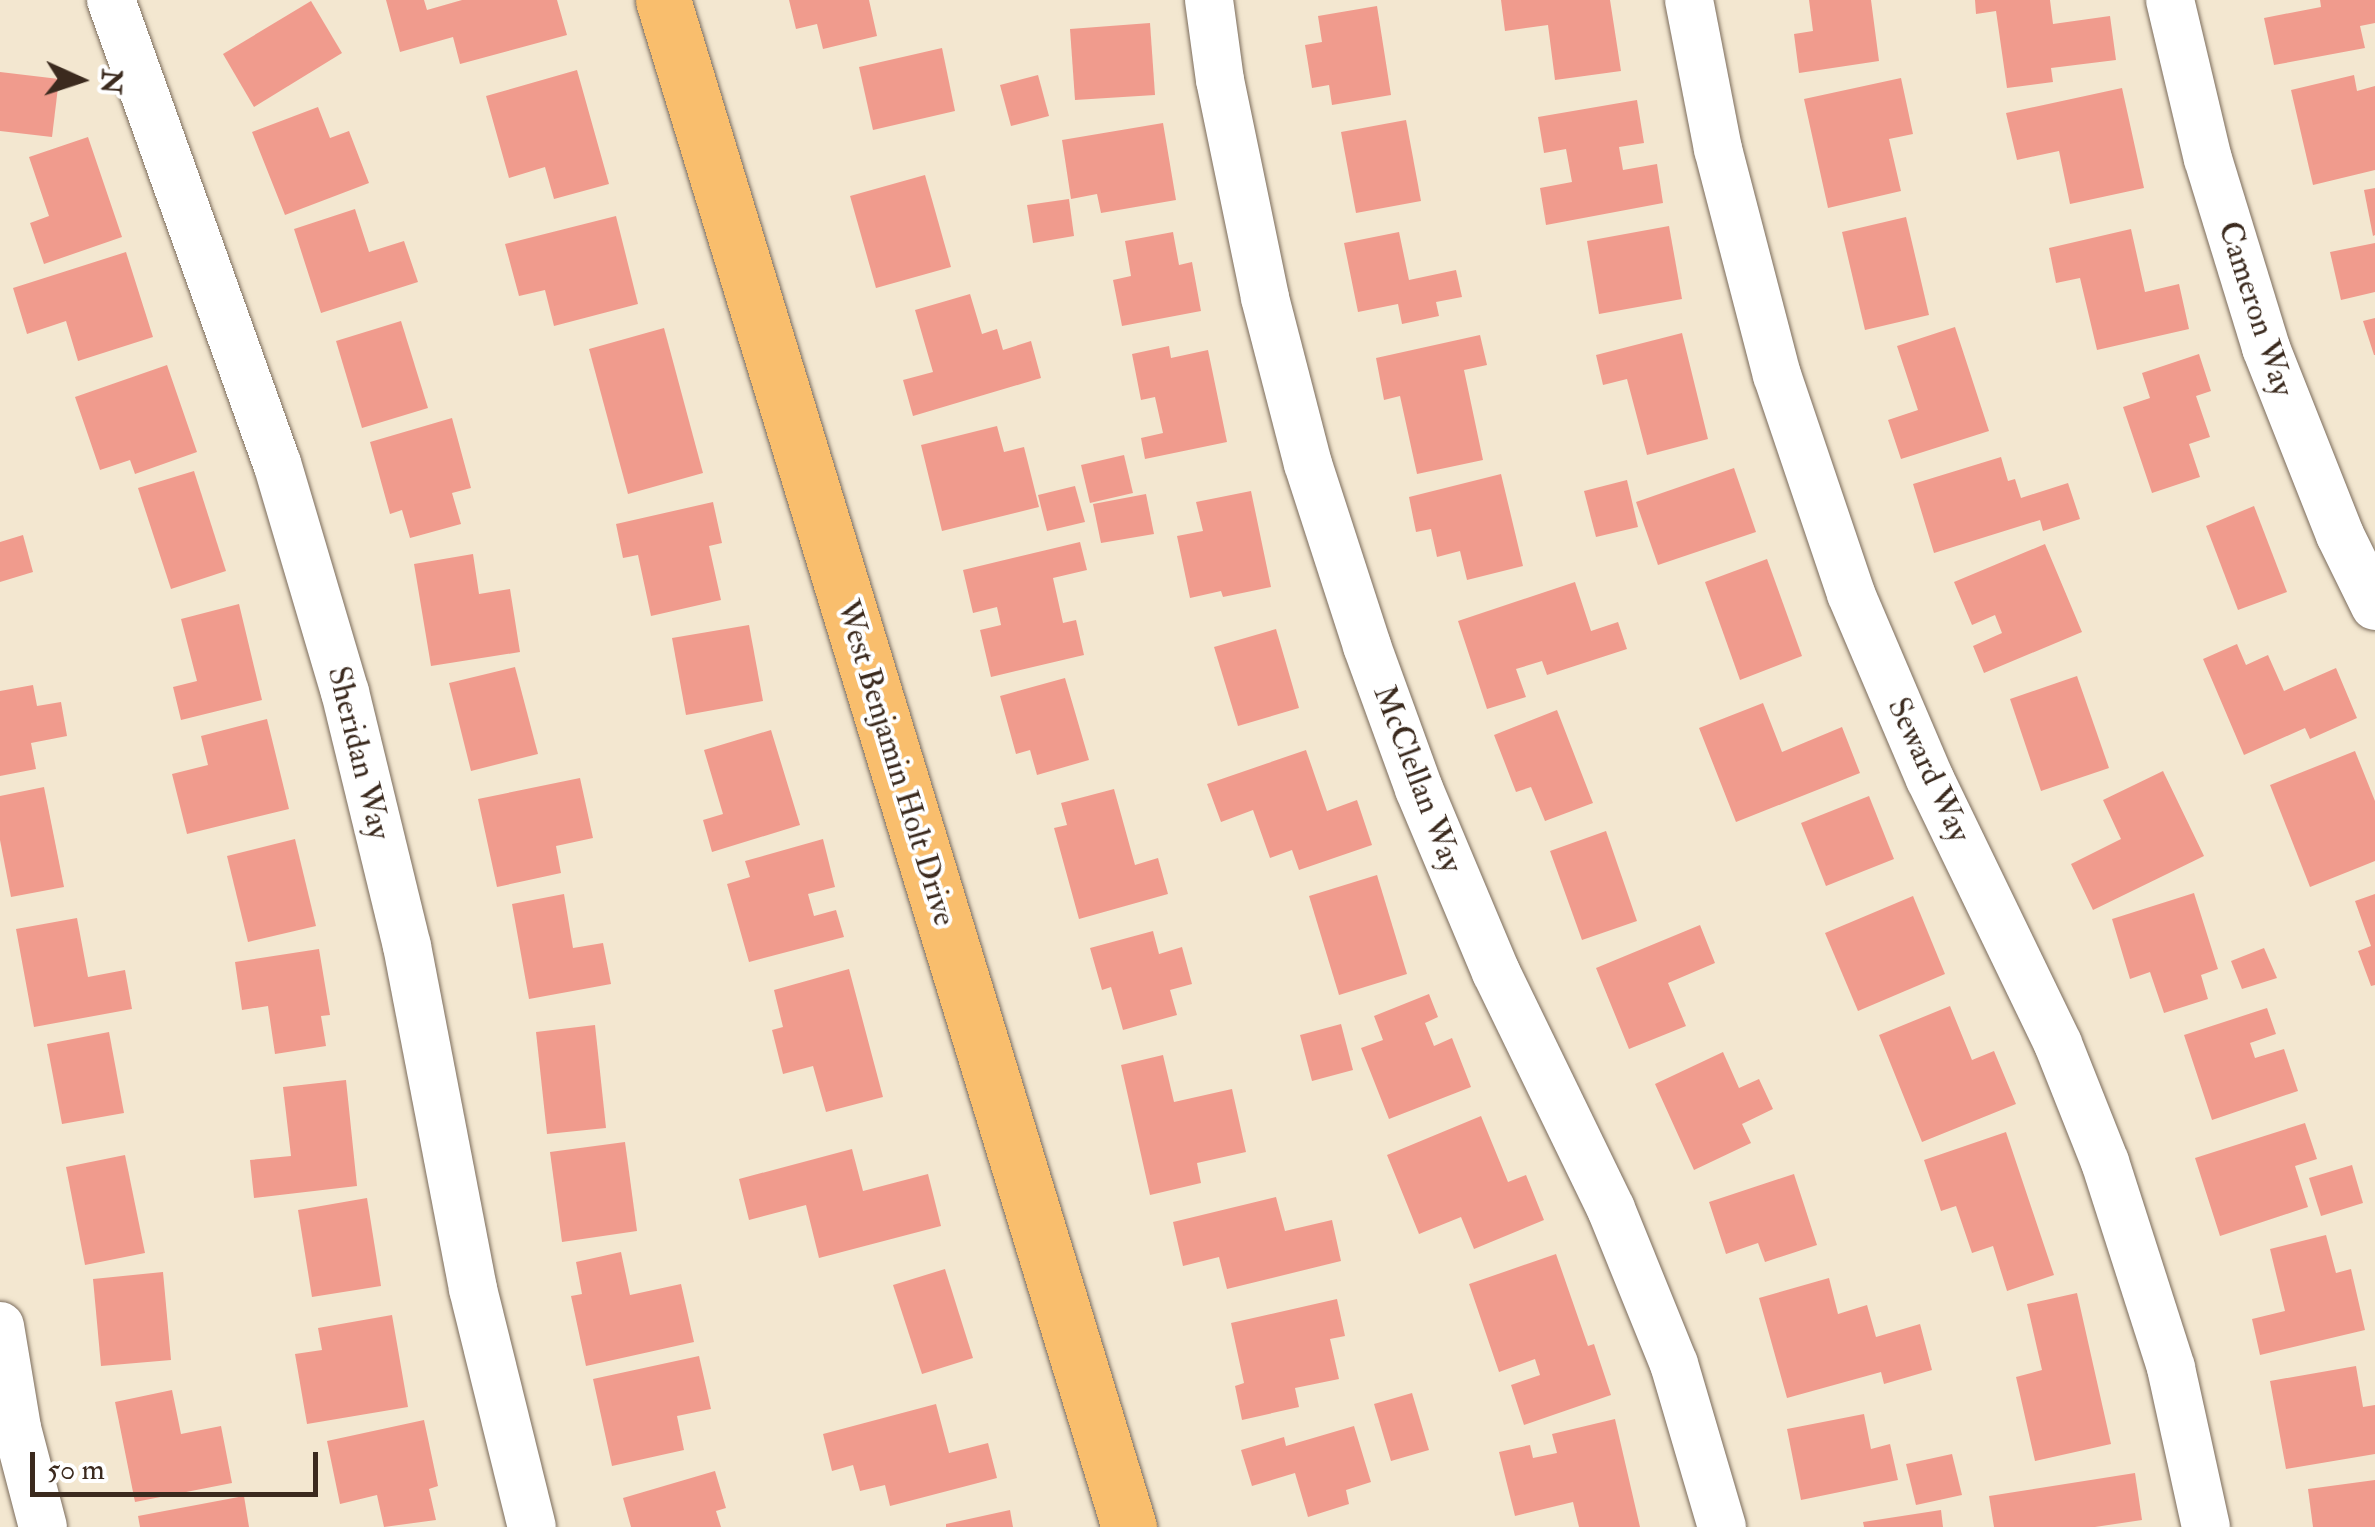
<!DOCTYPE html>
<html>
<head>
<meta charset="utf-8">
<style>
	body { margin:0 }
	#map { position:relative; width:2375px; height:1527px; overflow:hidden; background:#f3e7d0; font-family:"IM FELL Double Pica",serif }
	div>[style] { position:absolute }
	.building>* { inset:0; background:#f09b8d }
	.roads { filter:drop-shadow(0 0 2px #7b6c5c) drop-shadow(0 0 2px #7b6c5c) }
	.minor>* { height:48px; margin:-24px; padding:0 24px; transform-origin:24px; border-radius:24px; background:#fff }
	.major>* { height:55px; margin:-27.5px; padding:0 27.5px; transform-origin:27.5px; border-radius:27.5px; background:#f9be6d }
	span { translate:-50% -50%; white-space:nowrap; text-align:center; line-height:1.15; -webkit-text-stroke:8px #fff; paint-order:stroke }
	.street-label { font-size:32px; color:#3b2a1e }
	.north { position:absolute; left:30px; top:30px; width:100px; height:100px; -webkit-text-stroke:8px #fff; paint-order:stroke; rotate:93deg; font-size:28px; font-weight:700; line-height:40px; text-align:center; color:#3b2a1e }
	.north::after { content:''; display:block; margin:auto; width:35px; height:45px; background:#3b2a1e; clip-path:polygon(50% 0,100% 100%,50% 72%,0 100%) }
	.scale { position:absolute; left:30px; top:1452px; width:288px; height:45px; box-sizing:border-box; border:5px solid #3b2a1e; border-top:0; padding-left:12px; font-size:30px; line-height:35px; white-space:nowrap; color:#3b2a1e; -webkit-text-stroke:8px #fff; paint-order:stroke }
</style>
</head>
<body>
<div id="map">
	<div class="building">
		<div style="clip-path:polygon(386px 0,424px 0,427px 10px,462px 0,557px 0,567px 35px,460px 64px,453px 37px,400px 52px)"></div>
		<div style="clip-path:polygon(789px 0,869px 0,877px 36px,823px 49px,817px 24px,796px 29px)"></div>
		<div style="clip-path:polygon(1501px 0,1610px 0,1621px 71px,1555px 80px,1548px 25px,1505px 31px)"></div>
		<div style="clip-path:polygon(1809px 0,1871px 0,1879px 61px,1799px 73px,1794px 34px,1813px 31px)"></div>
		<div style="clip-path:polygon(1975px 0,2050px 0,2053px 24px,2110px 16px,2116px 60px,2051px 68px,2053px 82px,2007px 88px,1996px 11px,1976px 14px)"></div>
		<div style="clip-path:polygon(2320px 0,2375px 0,2375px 23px,2360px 26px,2365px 48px,2274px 65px,2264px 18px,2321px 7px)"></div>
		<div style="clip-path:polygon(311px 1px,342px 53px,254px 107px,223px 54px)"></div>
		<div style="clip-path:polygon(1377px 6px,1391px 95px,1332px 105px,1329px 85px,1312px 88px,1305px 45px,1322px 42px,1318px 16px)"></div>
		<div style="clip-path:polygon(1150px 23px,1155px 95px,1075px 100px,1070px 29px)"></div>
		<div style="clip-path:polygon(942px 48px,955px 111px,873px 130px,859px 67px)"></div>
		<div style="clip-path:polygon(577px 70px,609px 184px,554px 199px,545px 167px,509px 178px,486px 96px)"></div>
		<div style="clip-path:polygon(0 72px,59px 79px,52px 137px,0 131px)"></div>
		<div style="clip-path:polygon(1038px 75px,1049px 116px,1011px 126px,1000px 85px)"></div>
		<div style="clip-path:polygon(2354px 75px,2357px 91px,2375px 86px,2375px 170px,2313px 185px,2291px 90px)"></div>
		<div style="clip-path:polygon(1901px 78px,1913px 134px,1889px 139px,1901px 191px,1828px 208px,1804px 99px)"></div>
		<div style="clip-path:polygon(2122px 88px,2144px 188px,2070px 204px,2059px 151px,2017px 160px,2006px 113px)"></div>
		<div style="clip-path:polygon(1637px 100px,1644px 143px,1619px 147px,1623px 170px,1657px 164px,1663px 203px,1546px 225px,1540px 188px,1572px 182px,1566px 149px,1544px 153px,1538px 117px)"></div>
		<div style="clip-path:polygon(318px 107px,330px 138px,349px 131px,369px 183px,285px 215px,252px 132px)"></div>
		<div style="clip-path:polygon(1406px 120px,1421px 201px,1356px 213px,1341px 132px)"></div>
		<div style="clip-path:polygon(1163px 123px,1176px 200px,1101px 213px,1097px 194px,1071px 199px,1062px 140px)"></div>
		<div style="clip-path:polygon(88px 137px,122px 237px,44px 264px,30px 223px,49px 216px,29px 157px)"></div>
		<div style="clip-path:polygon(925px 175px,951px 267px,876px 288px,850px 196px)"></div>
		<div style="clip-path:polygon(2375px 188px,2375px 235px,2373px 236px,2364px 190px)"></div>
		<div style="clip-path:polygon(1069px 199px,1074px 236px,1033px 243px,1027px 205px)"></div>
		<div style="clip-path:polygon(355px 209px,369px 252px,404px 241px,418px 282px,321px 313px,294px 229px)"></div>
		<div style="clip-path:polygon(616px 216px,638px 304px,554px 326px,545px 290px,519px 296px,505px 244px)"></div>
		<div style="clip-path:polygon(1906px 217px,1929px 315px,1865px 330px,1842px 232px)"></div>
		<div style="clip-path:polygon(1669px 226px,1682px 299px,1599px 314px,1587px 241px)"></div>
		<div style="clip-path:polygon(2131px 229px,2145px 292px,2179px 284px,2189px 329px,2097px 350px,2080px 278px,2056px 283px,2049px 248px)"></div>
		<div style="clip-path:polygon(1173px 232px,1179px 265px,1192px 262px,1201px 311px,1122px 326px,1113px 280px,1131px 276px,1125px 241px)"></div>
		<div style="clip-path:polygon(1399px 232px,1409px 280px,1456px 270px,1462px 297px,1436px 302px,1439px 316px,1402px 324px,1398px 304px,1358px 312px,1344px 243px)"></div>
		<div style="clip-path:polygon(2375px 243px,2375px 292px,2341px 300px,2330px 252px)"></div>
		<div style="clip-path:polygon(126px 252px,153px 337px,78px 361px,66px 321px,27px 334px,13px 288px)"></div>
		<div style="clip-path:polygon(970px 294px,982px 334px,997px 329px,1003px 350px,1031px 341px,1041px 378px,913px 416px,903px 380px,933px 372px,915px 310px)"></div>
		<div style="clip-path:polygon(2375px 318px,2375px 355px,2374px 355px,2363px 321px)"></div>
		<div style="clip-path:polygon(401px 321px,428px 408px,362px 428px,336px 341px)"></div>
		<div style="clip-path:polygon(1955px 327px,1989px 431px,1901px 459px,1888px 420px,1918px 410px,1897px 346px)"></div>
		<div style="clip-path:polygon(664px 328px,703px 473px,628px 494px,589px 349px)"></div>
		<div style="clip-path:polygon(1682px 333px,1708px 439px,1647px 455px,1627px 379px,1603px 385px,1596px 355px)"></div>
		<div style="clip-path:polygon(1480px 335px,1487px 365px,1464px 370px,1483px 460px,1417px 474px,1400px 396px,1384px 400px,1376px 358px)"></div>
		<div style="clip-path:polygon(1169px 346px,1171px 358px,1208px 350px,1227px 442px,1145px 459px,1141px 438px,1163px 433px,1155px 397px,1141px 400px,1132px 354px)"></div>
		<div style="clip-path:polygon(2199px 354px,2211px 391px,2196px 396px,2210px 437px,2189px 444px,2200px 477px,2152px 493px,2123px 407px,2150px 398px,2142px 373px)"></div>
		<div style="clip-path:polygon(167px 365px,197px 452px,135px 474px,130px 460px,100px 470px,75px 397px)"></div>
		<div style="clip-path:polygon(452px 418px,471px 488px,452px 493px,461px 524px,410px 538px,402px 510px,390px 514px,370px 442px)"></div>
		<div style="clip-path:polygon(997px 426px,1004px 452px,1024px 447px,1039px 507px,942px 531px,921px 445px)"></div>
		<div style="clip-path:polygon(1124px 455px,1133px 493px,1090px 503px,1081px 465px)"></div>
		<div style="clip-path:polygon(2001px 457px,2008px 481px,2015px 479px,2021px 498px,2068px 483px,2080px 519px,2043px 531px,2040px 520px,1934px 553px,1913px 484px)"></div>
		<div style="clip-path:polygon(1734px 468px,1756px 532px,1658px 565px,1636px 502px)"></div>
		<div style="clip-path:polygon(194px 471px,226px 571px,171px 589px,138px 488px)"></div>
		<div style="clip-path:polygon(1501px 474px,1523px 566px,1467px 580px,1460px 551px,1437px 557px,1431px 529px,1416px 532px,1409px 497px)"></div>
		<div style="clip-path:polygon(1627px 480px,1638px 527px,1596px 537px,1584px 491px)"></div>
		<div style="clip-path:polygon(1075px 486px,1085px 522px,1047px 531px,1038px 495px)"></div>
		<div style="clip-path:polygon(1251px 491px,1271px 587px,1223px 597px,1221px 591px,1190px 598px,1177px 536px,1203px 531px,1196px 502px)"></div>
		<div style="clip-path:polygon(1146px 494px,1154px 534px,1101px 543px,1093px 504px)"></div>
		<div style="clip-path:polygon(713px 502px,722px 543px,709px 546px,721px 600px,651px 616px,638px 555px,623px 558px,616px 524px)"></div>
		<div style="clip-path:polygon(2254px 506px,2287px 592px,2238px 610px,2206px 526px)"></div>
		<div style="clip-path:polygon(23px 535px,33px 572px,0 582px,0 542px)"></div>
		<div style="clip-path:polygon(1080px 542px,1087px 570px,1053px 578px,1063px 623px,1076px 620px,1084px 655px,991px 677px,980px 630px,1001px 625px,997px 607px,973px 613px,963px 570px)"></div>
		<div style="clip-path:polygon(2045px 544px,2082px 632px,1984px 673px,1973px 646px,2002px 633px,1995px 615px,1972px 625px,1954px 582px)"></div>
		<div style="clip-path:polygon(473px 554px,479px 594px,510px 589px,520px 652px,431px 666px,414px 564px)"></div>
		<div style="clip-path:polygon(1767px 559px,1802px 656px,1740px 680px,1705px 582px)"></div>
		<div style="clip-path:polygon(1575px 582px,1591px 631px,1618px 622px,1627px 649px,1547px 675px,1542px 661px,1516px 669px,1526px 697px,1487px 709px,1458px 621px)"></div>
		<div style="clip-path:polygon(239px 604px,262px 700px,181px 720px,173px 687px,197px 681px,181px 619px)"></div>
		<div style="clip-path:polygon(749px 625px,763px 701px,686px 715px,672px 638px)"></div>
		<div style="clip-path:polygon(1276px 629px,1299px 708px,1238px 726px,1214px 647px)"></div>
		<div style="clip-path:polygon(2237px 644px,2246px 665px,2268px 655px,2284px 691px,2336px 668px,2357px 718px,2310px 739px,2305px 728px,2244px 755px,2203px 659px)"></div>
		<div style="clip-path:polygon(515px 667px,538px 754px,471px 771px,449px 683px)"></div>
		<div style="clip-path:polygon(2077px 676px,2109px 768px,2041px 791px,2010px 699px)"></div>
		<div style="clip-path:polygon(1065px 678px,1089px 760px,1037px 775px,1030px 750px,1016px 754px,1000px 696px)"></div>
		<div style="clip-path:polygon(33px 685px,37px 706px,61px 702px,67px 736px,31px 743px,36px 769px,0 776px,0 691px)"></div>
		<div style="clip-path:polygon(1763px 703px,1782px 752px,1842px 727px,1860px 773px,1736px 822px,1699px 728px)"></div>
		<div style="clip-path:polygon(1557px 710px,1593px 803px,1545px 821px,1531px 787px,1516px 792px,1494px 735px)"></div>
		<div style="clip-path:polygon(267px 719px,289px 809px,187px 834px,172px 774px,208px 765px,201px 736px)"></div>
		<div style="clip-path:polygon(771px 730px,800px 825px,712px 852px,703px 820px,723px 814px,704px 750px)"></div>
		<div style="clip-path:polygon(1306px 750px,1327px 811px,1357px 800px,1372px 845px,1299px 870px,1292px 850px,1270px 858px,1253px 810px,1221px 822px,1207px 784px)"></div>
		<div style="clip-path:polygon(2355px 751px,2375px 801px,2375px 861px,2310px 887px,2270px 785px)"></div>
		<div style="clip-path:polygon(2163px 771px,2204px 856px,2093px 910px,2071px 864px,2121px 839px,2103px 800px)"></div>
		<div style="clip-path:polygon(580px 778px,593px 838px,556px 846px,561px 873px,497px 887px,478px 799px)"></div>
		<div style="clip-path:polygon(44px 787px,64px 887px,11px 897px,0 840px,0 796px)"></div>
		<div style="clip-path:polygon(1114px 789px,1135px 865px,1158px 858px,1168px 894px,1079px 919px,1054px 828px,1067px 825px,1061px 803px)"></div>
		<div style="clip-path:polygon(1869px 796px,1894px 859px,1826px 886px,1801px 823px)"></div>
		<div style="clip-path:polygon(1606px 831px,1637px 921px,1582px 940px,1550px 851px)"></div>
		<div style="clip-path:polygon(295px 839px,316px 926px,248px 942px,227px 856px)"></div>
		<div style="clip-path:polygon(823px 839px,835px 887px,808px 894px,814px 916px,836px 910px,844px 937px,749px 962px,727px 884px,750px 877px,745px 861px)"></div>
		<div style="clip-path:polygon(1377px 875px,1407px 974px,1339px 995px,1309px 896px)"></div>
		<div style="clip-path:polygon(2194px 893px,2218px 969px,2201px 975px,2208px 999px,2164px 1013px,2150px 972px,2130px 979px,2112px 919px)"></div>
		<div style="clip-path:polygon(564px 894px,573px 948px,603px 943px,611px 984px,529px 999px,512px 904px)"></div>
		<div style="clip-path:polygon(2375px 894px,2375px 985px,2371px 986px,2358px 951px,2371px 946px,2355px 901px)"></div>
		<div style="clip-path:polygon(1913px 896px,1945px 974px,1858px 1011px,1825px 933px)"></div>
		<div style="clip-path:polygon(77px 918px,88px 977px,125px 970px,132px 1009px,34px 1027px,16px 929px)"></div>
		<div style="clip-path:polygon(1700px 925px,1715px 963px,1668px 983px,1686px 1026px,1629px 1049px,1596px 968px)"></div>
		<div style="clip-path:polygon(1153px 931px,1159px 954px,1182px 947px,1192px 984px,1170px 990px,1177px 1015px,1123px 1030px,1111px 987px,1102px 990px,1090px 948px)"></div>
		<div style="clip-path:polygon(2264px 948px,2277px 978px,2242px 989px,2231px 961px)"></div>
		<div style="clip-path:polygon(319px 949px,330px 1015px,321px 1016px,326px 1046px,275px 1054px,268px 1006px,242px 1010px,235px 962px)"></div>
		<div style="clip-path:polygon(849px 969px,883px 1097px,826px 1112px,813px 1066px,783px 1074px,772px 1030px,783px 1027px,774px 990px)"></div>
		<div style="clip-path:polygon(1429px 994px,1438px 1017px,1425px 1023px,1434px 1046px,1452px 1038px,1471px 1087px,1389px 1119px,1361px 1048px,1383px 1040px,1374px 1016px)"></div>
		<div style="clip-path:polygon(1950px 1006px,1972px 1060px,1994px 1051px,2016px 1104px,1922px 1142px,1879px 1035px)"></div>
		<div style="clip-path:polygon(2267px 1008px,2276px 1034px,2250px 1043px,2255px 1058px,2284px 1049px,2298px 1091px,2212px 1120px,2184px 1035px)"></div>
		<div style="clip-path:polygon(1341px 1024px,1353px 1070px,1312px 1081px,1300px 1035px)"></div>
		<div style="clip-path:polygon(595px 1025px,606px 1128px,547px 1134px,536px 1032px)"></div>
		<div style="clip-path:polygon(109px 1032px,124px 1113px,62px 1124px,47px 1044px)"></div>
		<div style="clip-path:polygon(1723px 1052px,1739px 1088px,1759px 1079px,1773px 1109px,1742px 1124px,1751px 1143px,1694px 1170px,1655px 1084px)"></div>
		<div style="clip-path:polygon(1163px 1055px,1174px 1102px,1232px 1089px,1246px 1152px,1197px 1163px,1201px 1183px,1150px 1195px,1121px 1065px)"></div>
		<div style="clip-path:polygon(346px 1080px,357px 1186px,254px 1198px,250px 1160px,291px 1156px,283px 1087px)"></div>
		<div style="clip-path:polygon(1481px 1116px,1508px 1182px,1526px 1175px,1544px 1220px,1474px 1249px,1461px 1217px,1419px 1234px,1387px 1155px)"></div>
		<div style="clip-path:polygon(2305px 1123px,2317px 1159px,2295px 1166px,2308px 1207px,2220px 1236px,2195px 1158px)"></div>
		<div style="clip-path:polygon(2006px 1132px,2054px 1275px,2007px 1291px,1993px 1246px,1972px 1253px,1956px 1206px,1941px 1211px,1924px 1160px)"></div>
		<div style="clip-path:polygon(625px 1142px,637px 1231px,562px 1242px,550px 1152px)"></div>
		<div style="clip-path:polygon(852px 1149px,863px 1191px,928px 1174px,941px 1226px,819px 1258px,806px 1205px,749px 1220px,739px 1179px)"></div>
		<div style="clip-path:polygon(125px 1155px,145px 1253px,85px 1265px,66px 1167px)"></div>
		<div style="clip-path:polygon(2352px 1165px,2363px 1203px,2321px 1216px,2309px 1178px)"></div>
		<div style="clip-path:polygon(1794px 1174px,1817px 1245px,1765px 1262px,1758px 1243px,1726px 1254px,1709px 1202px)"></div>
		<div style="clip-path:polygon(1276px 1197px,1285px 1231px,1332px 1220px,1341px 1261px,1227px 1289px,1219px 1257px,1183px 1266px,1173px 1222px)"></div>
		<div style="clip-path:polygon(367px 1198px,381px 1286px,312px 1297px,298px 1210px)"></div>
		<div style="clip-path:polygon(2326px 1235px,2336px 1273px,2351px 1269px,2365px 1330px,2260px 1355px,2252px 1319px,2285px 1311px,2270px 1249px)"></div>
		<div style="clip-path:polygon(621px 1252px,630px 1295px,681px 1284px,694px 1342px,586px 1366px,571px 1296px,582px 1294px,576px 1262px)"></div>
		<div style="clip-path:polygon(1556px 1254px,1588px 1346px,1594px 1344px,1611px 1395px,1524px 1425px,1511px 1385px,1540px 1375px,1535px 1359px,1499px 1372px,1469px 1284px)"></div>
		<div style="clip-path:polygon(945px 1269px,973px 1358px,922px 1374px,893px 1285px)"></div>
		<div style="clip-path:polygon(163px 1272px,171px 1360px,101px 1366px,93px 1279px)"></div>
		<div style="clip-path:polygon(1829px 1278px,1838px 1314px,1867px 1305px,1876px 1337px,1920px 1324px,1932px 1370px,1884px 1384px,1881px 1372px,1787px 1398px,1759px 1298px)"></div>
		<div style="clip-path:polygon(2077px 1293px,2111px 1444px,2035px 1461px,2016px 1377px,2042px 1370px,2027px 1304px)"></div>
		<div style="clip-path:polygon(1337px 1299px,1345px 1336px,1330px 1339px,1339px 1379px,1295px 1388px,1299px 1407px,1242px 1420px,1235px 1386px,1244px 1383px,1231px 1323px)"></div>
		<div style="clip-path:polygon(392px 1315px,408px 1407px,307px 1424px,295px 1354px,322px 1350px,318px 1328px)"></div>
		<div style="clip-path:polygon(699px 1356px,711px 1409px,677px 1416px,684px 1450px,612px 1466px,593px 1379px)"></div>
		<div style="clip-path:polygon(2356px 1366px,2363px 1407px,2375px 1405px,2375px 1454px,2286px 1469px,2270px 1381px)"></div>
		<div style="clip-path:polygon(172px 1390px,181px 1434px,221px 1426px,232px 1483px,135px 1502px,115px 1402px)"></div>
		<div style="clip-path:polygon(1412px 1393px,1429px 1450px,1391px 1461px,1374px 1404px)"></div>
		<div style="clip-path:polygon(936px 1404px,949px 1453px,988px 1443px,997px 1478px,890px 1506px,885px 1485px,860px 1491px,853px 1465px,832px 1471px,823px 1434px)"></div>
		<div style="clip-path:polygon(1864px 1414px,1871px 1449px,1890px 1444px,1898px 1480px,1801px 1500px,1787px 1429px)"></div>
		<div style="clip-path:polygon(1615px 1419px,1640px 1527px,1579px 1527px,1573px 1502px,1515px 1516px,1499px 1452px,1530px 1445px,1533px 1458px,1557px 1453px,1552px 1434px)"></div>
		<div style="clip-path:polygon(424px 1420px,438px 1486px,429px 1489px,436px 1520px,384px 1527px,377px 1495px,340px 1504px,327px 1441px)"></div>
		<div style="clip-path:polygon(1354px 1426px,1371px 1482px,1346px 1490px,1349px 1504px,1308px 1517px,1295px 1473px,1252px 1486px,1241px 1450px,1284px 1437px,1286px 1446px)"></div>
		<div style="clip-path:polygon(1952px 1454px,1962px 1495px,1916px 1505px,1906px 1464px)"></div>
		<div style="clip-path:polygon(715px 1471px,726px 1508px,716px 1511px,721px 1527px,631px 1527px,623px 1498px)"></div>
		<div style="clip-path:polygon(2135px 1473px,2142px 1520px,2095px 1527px,1994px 1527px,1989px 1496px)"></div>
		<div style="clip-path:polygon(2375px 1480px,2375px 1527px,2313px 1527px,2308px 1489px)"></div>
		<div style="clip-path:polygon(244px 1496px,249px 1527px,140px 1527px,138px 1516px)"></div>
		<div style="clip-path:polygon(1010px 1510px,1013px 1527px,946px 1527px,946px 1524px)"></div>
		<div style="clip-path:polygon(1941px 1510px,1943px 1527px,1864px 1527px,1863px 1522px)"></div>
	</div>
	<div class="roads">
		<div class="minor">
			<div style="left:111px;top:0;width:492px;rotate:70.3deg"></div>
			<div style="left:277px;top:463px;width:239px;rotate:73.5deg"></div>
			<div style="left:345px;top:692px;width:261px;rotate:76.3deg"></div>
			<div style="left:407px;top:946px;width:349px;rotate:79.1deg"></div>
			<div style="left:473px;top:1289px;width:245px;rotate:76.1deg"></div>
			<div style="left:1209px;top:0;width:81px;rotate:82.2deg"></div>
			<div style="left:1220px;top:80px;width:223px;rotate:78.3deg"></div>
			<div style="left:1265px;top:298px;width:171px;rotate:75.5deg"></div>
			<div style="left:1308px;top:464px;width:191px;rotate:72deg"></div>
			<div style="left:1367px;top:646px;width:152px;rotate:70deg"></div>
			<div style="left:1419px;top:789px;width:199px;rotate:67.2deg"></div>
			<div style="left:1496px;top:972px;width:263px;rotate:64.1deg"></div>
			<div style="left:1611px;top:1209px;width:167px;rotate:67.9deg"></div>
			<div style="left:1674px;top:1364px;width:170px;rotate:73.6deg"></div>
			<div style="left:1689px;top:0;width:152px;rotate:79deg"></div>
			<div style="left:1718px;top:149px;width:234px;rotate:75.4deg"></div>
			<div style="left:1777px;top:375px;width:231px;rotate:71.3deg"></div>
			<div style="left:1851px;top:594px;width:201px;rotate:66.9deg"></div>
			<div style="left:1930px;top:779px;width:294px;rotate:64.2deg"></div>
			<div style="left:2058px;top:1044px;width:127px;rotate:68.3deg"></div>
			<div style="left:2105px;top:1162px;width:216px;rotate:72.2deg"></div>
			<div style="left:2171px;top:1368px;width:163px;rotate:77.6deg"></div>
			<div style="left:2170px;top:0;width:163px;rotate:76.6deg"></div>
			<div style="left:2208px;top:159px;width:198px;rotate:72.9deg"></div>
			<div style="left:2266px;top:348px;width:201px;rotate:68.4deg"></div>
			<div style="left:2340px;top:535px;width:79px;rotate:63.8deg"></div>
			<div style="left:0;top:1326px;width:103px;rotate:80.5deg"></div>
			<div style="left:17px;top:1428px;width:102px;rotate:75.3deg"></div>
		</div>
		<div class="major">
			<div style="left:663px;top:0;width:1597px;rotate:73.03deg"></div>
		</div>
	</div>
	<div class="street-label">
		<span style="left:2256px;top:309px;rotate:72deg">Cameron Way</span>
		<span style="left:359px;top:753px;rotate:76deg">Sheridan Way</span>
		<span style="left:896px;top:763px;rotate:73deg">West Benjamin Holt Drive</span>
		<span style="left:1929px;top:770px;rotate:65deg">Seward Way</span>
		<span style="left:1418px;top:779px;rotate:69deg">McClellan Way</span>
	</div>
	<div class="north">N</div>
	<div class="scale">50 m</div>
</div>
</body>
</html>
